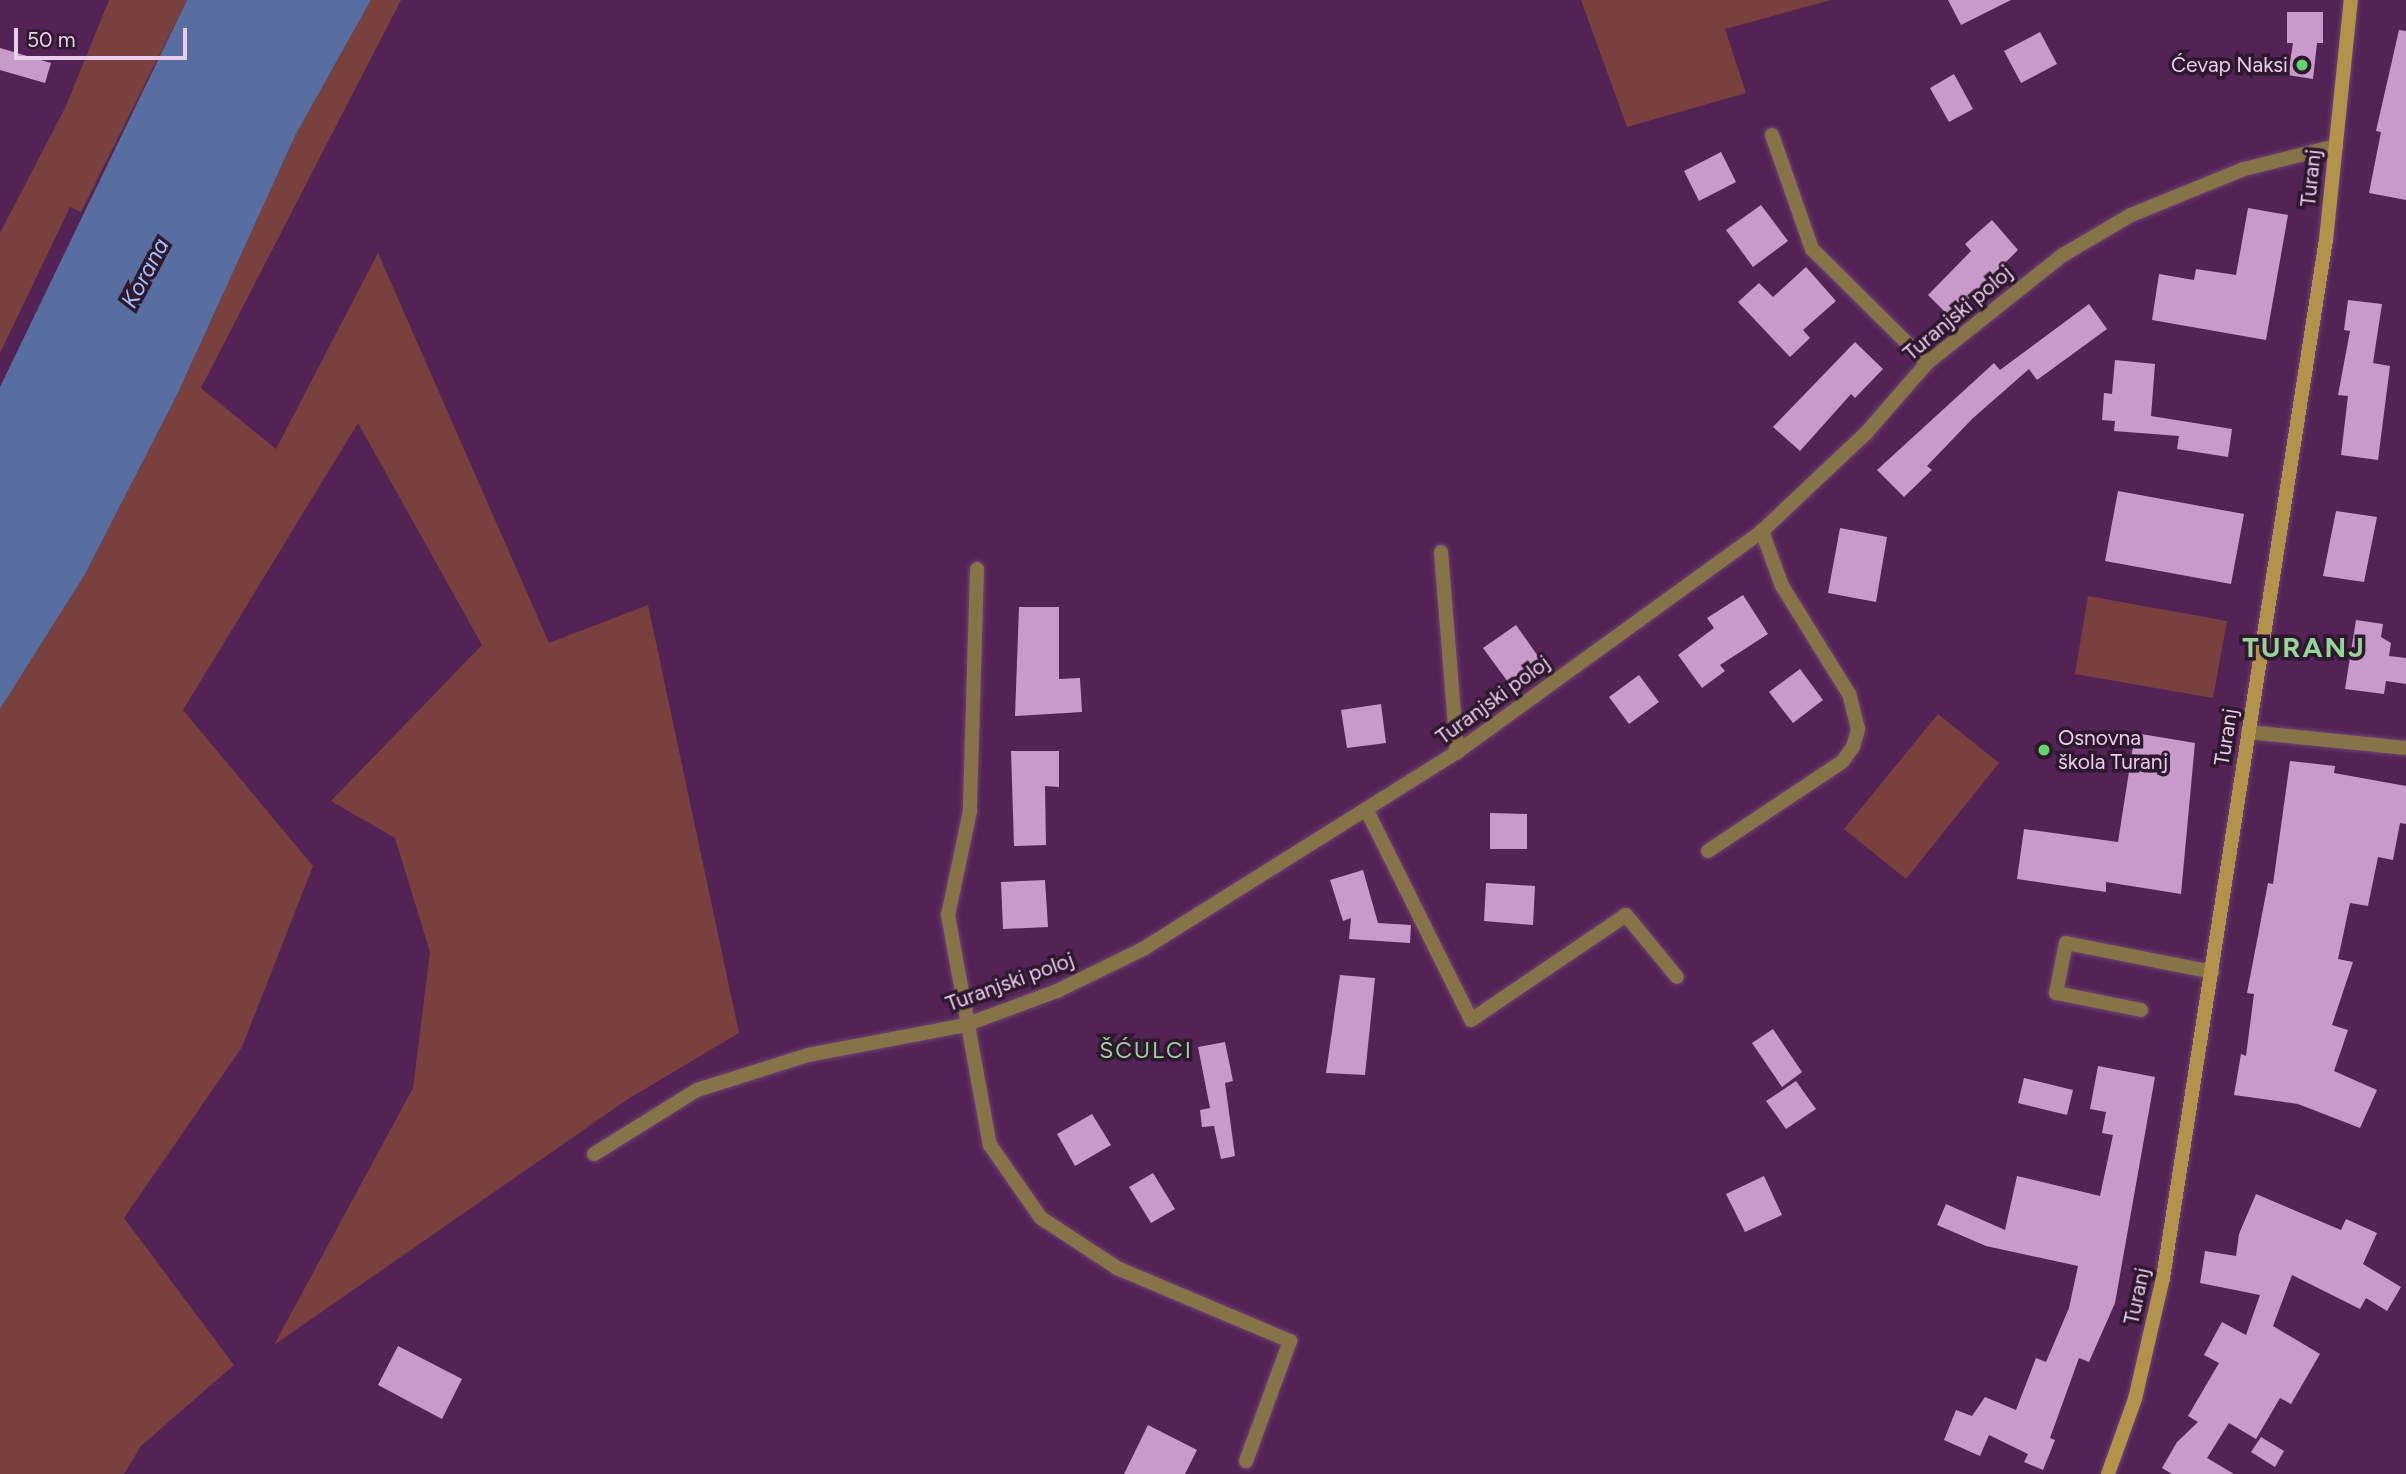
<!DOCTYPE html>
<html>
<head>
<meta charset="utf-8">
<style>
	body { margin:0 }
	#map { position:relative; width:2406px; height:1474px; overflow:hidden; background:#532356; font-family:Figtree,sans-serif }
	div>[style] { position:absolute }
	.green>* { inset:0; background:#79413d }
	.water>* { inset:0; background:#586ea1 }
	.building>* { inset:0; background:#c89ac9 }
	.roads { filter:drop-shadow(0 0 2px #6e4271) drop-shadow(0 0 2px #6e4271) }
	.minor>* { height:14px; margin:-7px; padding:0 7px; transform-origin:7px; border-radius:7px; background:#877348 }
	.secondary>* { height:14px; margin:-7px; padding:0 7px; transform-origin:7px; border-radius:7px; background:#b3934b }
	.dots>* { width:19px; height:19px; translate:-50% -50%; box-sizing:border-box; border:4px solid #2d182e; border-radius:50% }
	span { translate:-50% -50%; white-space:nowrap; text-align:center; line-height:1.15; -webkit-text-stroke:7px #2d182e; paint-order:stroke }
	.poi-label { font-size:21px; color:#eacdeb }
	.right { translate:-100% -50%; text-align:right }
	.left { translate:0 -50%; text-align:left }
	.street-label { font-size:21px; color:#eacdeb }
	.water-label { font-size:23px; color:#a4bffc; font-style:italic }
	.neighbourhood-label { font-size:23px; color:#97d299; letter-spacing:2px }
	.district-label { font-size:28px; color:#97d299; font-weight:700; letter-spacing:2px }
	.scale { position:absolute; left:14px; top:28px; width:173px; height:32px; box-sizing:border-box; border:4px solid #eacdeb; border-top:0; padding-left:9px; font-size:21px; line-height:24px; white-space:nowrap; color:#eacdeb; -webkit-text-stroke:5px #2d182e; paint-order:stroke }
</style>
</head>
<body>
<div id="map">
	<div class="green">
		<div style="clip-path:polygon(109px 0,187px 0,81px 212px,70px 207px,0 353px,0 233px,66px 106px)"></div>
		<div style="clip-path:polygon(371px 0,401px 0,201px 388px,276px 449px,378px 253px,549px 643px,648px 605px,739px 1033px,628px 1099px,274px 1345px,413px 1088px,430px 952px,395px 838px,331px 801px,482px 645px,358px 423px,183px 710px,313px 866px,242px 1047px,124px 1218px,234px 1365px,141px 1446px,124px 1474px,0 1474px,0 709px,84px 576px,177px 395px,296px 134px)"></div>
		<div style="clip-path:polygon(1581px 0,1831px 0,1725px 29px,1746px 93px,1627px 127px)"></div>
		<div style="clip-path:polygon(2088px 596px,2227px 621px,2213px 698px,2075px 674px)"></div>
		<div style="clip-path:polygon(1938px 714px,1999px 763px,1906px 879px,1844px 829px)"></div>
	</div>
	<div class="water">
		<div style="clip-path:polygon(187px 0,371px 0,296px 134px,177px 395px,84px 576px,0 709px,0 387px)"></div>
	</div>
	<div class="building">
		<div style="clip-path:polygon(1948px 0,2011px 0,1961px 25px)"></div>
		<div style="clip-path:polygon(2287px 12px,2323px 12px,2323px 43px,2317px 43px,2313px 79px,2288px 75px,2293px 43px,2287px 43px)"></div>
		<div style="clip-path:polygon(2399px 30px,2406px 31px,2406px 200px,2369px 193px,2381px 132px,2376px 131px)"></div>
		<div style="clip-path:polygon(2040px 32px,2057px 64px,2021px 83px,2004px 51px)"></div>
		<div style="clip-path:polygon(0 48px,51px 63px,45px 83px,0 70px)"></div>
		<div style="clip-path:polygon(1954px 74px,1973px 109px,1949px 122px,1930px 88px)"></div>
		<div style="clip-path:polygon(1721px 152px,1736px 182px,1699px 201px,1684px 171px)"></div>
		<div style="clip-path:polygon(1761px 205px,1788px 241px,1753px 267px,1726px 230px)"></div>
		<div style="clip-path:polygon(2248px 208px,2288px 215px,2266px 340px,2152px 320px,2159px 274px,2194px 280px,2196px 269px,2236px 275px)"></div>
		<div style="clip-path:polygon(1992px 220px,2018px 250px,1950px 317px,1928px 295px,1971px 251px,1965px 244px)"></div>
		<div style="clip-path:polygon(1806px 267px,1836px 301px,1803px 330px,1810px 338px,1790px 357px,1738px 302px,1759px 283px,1773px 297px)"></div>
		<div style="clip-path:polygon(2348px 300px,2382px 304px,2373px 363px,2390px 366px,2378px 460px,2341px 455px,2348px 396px,2338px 395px,2350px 331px,2344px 330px)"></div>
		<div style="clip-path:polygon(2089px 304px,2107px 329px,2037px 380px,2029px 369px,1972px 419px,1927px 466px,1932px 470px,1904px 497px,1877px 470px,1994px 363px,2000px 370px)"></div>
		<div style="clip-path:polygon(1855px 342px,1883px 369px,1855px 398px,1851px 394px,1800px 451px,1773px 427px)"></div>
		<div style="clip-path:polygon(2115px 360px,2155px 364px,2151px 416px,2232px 429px,2228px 457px,2177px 449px,2179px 436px,2114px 431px,2115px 421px,2102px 420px,2104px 393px,2112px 394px)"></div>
		<div style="clip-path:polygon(2118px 491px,2244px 514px,2231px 584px,2105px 561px)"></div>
		<div style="clip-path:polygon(2336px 511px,2377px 517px,2364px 582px,2323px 576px)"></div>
		<div style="clip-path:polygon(1840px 528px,1887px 537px,1876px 602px,1828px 593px)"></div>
		<div style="clip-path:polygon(1743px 595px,1768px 634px,1720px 665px,1725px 671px,1702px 688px,1678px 655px,1714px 628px,1707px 618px)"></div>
		<div style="clip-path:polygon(1019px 607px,1059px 607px,1059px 679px,1080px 678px,1082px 712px,1015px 716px)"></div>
		<div style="clip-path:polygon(2356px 620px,2383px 624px,2381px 637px,2391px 643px,2389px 656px,2406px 658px,2406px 684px,2386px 681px,2384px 694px,2345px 689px)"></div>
		<div style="clip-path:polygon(1516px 625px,1540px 659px,1508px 682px,1483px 648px)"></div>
		<div style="clip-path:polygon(1800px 669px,1823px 700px,1793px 723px,1769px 692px)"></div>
		<div style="clip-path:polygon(1639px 675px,1659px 702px,1629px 724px,1609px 697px)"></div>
		<div style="clip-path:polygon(1381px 704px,1386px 743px,1347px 748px,1341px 710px)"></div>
		<div style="clip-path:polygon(2135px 733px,2195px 743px,2181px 894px,2106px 882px,2106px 892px,2017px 879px,2024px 829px,2118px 842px)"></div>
		<div style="clip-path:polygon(1011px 751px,1059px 751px,1059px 787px,1045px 786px,1046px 845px,1014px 846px)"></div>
		<div style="clip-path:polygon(2290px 761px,2335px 766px,2334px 773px,2406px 786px,2406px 824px,2400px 823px,2393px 860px,2378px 857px,2368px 906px,2350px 903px,2338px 959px,2353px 962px,2332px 1025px,2348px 1030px,2334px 1071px,2377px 1090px,2360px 1128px,2298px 1104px,2234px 1095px,2241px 1054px,2246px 1056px,2254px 994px,2247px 993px,2268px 883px,2273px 884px)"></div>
		<div style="clip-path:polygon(1490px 813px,1527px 814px,1527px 849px,1490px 849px)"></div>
		<div style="clip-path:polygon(1363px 870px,1378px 923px,1411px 925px,1410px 943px,1349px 939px,1351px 918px,1343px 921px,1330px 880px)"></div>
		<div style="clip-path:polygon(1045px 880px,1048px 927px,1003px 929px,1001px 882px)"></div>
		<div style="clip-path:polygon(1486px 883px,1535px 886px,1533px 925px,1484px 921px)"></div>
		<div style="clip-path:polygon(1340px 975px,1375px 978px,1365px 1075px,1326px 1073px)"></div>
		<div style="clip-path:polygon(1773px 1029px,1802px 1072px,1782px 1087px,1752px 1043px)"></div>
		<div style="clip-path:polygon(1225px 1042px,1233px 1081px,1225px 1083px,1235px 1156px,1221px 1159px,1214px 1126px,1202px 1127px,1200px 1110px,1210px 1108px,1198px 1047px)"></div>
		<div style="clip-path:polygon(2098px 1066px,2155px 1077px,2115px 1303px,2089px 1362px,2079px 1358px,2050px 1438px,2055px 1440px,2043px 1470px,2024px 1462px,2028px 1454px,1989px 1435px,1980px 1456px,1944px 1440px,1956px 1410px,1972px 1416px,1985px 1397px,2016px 1410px,2036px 1358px,2046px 1362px,2069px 1308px,2078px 1266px,1986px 1246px,1937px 1225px,1946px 1204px,2005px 1230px,2017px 1176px,2100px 1196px,2113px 1135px,2102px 1133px,2106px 1112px,2090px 1109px)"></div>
		<div style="clip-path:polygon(2024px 1078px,2073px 1090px,2067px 1115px,2018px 1103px)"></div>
		<div style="clip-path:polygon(1796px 1081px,1816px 1109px,1786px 1129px,1766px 1101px)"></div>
		<div style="clip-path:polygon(1092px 1114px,1111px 1145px,1075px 1166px,1057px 1134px)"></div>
		<div style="clip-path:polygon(1153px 1173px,1175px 1209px,1151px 1223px,1129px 1187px)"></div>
		<div style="clip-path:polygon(1764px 1176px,1782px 1215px,1745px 1232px,1726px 1194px)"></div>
		<div style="clip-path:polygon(2256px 1194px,2341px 1230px,2346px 1219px,2377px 1233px,2363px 1264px,2401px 1287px,2387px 1311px,2366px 1298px,2360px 1309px,2292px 1275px,2273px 1326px,2320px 1354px,2291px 1404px,2280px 1398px,2256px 1439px,2229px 1423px,2207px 1458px,2234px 1474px,2172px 1474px,2162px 1468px,2177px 1442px,2198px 1422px,2188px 1416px,2219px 1363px,2204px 1355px,2222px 1322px,2246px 1335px,2260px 1295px,2200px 1283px,2205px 1251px,2236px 1256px,2239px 1234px)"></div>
		<div style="clip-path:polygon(398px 1346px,462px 1379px,442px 1419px,378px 1385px)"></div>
		<div style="clip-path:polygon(1148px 1425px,1197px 1450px,1185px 1474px,1124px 1474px)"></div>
		<div style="clip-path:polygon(2261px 1437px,2284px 1451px,2275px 1467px,2251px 1452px)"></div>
	</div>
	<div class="roads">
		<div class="minor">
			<div style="left:1772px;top:135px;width:121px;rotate:70.7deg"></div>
			<div style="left:1812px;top:249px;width:162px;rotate:44.7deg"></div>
			<div style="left:1441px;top:552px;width:201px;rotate:85.4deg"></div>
			<div style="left:977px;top:569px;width:242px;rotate:91.7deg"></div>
			<div style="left:970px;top:811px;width:106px;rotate:101.9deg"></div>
			<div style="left:948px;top:915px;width:234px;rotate:79.7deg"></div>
			<div style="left:990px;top:1145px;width:89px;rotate:55.1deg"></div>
			<div style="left:1041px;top:1218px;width:91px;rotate:33.3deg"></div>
			<div style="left:1117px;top:1268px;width:188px;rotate:22.9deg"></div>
			<div style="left:1290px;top:1341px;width:128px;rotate:110.1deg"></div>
			<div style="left:2248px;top:732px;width:159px;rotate:5.8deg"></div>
			<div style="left:1367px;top:811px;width:233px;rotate:63.5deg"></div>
			<div style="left:1471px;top:1020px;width:187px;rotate:-34.1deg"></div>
			<div style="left:1626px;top:915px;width:80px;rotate:50.6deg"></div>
			<div style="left:1708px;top:851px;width:161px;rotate:-33.6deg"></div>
			<div style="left:1842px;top:762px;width:19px;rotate:-54deg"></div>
			<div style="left:1853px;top:747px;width:19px;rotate:-74deg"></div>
			<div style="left:1858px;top:729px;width:36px;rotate:-104deg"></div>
			<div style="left:1849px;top:694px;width:127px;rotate:-121.8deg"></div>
			<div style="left:1782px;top:586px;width:59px;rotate:-110deg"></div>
			<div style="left:2141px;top:1010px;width:87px;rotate:-168.7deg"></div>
			<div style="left:2056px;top:993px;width:51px;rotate:-78.7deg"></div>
			<div style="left:2066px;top:943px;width:149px;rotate:11.2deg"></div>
			<div style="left:594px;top:1154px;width:121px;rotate:-31.9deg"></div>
			<div style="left:697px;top:1090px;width:116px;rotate:-17.5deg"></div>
			<div style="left:808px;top:1055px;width:160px;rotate:-10.8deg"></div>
			<div style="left:965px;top:1025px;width:98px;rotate:-20.3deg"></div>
			<div style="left:1057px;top:991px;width:96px;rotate:-26deg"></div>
			<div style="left:1143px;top:949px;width:371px;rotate:-32.1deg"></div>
			<div style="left:1457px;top:752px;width:377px;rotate:-35.9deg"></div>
			<div style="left:1762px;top:531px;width:143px;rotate:-43.3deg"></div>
			<div style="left:1866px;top:433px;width:93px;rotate:-48.9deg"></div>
			<div style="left:1927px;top:363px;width:174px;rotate:-38.5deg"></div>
			<div style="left:2063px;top:255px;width:79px;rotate:-30.5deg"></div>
			<div style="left:2131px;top:215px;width:122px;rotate:-22.2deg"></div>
			<div style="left:2244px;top:169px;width:95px;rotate:-14deg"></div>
		</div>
		<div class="secondary">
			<div style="left:2108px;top:1474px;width:80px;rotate:-70.2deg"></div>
			<div style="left:2135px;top:1399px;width:124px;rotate:-77deg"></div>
			<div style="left:2163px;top:1278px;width:1051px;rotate:-81.08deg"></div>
			<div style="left:2326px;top:240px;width:241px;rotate:-84.1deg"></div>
		</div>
	</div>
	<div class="dots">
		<div style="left:2302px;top:65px;background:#5fd56b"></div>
		<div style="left:2044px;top:750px;background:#5fd56b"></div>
	</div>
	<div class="poi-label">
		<span class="right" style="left:2288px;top:65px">Ćevap Naksi</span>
		<span class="left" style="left:2058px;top:750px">Osnovna<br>škola Turanj</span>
	</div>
	<div class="street-label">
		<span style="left:2311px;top:178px;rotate:-84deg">Turanj</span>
		<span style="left:1958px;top:313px;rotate:-40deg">Turanjski poloj</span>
		<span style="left:1493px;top:700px;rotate:-36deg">Turanjski poloj</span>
		<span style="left:2226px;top:737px;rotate:-81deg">Turanj</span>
		<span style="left:1010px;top:982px;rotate:-20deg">Turanjski poloj</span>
		<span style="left:2137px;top:1296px;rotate:-78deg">Turanj</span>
	</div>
	<div class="water-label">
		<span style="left:145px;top:273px;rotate:-62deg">Korana</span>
	</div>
	<div class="neighbourhood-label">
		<span style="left:1146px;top:1050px">ŠĆULCI</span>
	</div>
	<div class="district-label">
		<span style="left:2304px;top:647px">TURANJ</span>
	</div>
	<div class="scale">50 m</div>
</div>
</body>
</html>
